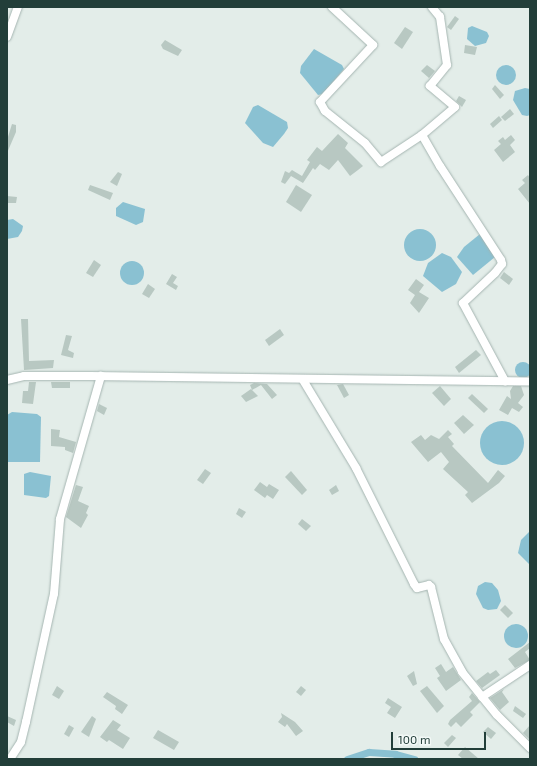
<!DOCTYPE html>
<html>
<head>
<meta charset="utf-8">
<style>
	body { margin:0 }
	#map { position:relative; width:537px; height:766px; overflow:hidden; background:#e3ede9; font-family:"Exo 2",sans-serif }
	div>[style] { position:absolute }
	.water>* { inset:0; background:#8ac1d2 }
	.round { border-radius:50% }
	.canal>* { height:7px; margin:-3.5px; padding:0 3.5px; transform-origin:3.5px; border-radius:3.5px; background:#8ac1d2 }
	.building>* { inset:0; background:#b8c8c2 }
	.roads { filter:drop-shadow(0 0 1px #a5b5b1) drop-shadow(0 0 1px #a5b5b1) }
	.minor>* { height:8px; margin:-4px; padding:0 4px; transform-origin:4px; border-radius:4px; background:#fff }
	span { translate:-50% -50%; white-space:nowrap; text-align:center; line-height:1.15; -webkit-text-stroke:3px #f3f9f7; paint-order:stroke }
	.frame { position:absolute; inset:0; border:8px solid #223e39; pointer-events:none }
	.scale { position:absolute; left:391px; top:732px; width:95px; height:18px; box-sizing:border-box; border:2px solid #223e39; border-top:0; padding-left:5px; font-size:12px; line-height:14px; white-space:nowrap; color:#223e39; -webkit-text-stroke:3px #f3f9f7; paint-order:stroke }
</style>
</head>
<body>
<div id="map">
	<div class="water">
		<div style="clip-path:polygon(472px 26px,487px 32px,489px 36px,486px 43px,475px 46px,467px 39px,468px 28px)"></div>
		<div style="clip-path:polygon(314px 49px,342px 65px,344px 69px,323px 94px,318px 95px,300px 73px,301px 66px)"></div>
		<div class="round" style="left:496px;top:65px;width:20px;height:20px"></div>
		<div style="clip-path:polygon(525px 88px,530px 89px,530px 115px,527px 116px,522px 115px,513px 100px,515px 91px)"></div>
		<div style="clip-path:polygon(258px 105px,287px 122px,288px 128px,284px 134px,273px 147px,263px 143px,245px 123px,253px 107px)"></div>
		<div style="clip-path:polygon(123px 202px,145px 209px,143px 222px,136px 225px,116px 216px,116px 208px)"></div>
		<div style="clip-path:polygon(13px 219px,23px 226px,22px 231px,18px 237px,7px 239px,7px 220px)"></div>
		<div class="round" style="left:404px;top:229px;width:32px;height:32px"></div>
		<div style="clip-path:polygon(480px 234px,495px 257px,473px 275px,457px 257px,464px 247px)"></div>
		<div style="clip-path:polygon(442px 253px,451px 257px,462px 272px,456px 284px,442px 292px,423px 276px,428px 263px)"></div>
		<div class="round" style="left:120px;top:261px;width:24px;height:24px"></div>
		<div class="round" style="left:515px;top:362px;width:16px;height:16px"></div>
		<div style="clip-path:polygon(12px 412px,37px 414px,41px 417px,40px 462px,7px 462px,7px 415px)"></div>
		<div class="round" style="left:480px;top:421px;width:44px;height:44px"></div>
		<div style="clip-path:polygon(30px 472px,51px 476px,49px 496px,46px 498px,24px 495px,24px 474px)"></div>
		<div style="clip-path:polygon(530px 531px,530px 565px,518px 553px,521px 540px)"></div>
		<div style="clip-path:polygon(485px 582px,492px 583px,498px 590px,501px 601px,497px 609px,488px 610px,483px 608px,476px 594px,478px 586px)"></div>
		<div class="round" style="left:504px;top:624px;width:24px;height:24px"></div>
	</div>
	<div class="canal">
		<div style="left:347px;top:759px;width:23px;rotate:-18deg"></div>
		<div style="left:369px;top:752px;width:26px;rotate:4deg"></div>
		<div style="left:395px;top:754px;width:20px;rotate:15deg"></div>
	</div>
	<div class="building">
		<div style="clip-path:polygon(455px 16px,459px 19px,451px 30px,447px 27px)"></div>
		<div style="clip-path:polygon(405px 27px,413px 32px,402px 49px,394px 43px)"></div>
		<div style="clip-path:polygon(165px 40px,182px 50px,178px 56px,163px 49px,161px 45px)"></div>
		<div style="clip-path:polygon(465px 45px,477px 47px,475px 55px,464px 53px)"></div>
		<div style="clip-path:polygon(427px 65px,435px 71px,429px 78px,421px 71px)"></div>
		<div style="clip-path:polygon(495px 85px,504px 95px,500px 99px,492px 89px)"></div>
		<div style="clip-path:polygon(459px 96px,466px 100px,462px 107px,456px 101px)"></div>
		<div style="clip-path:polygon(510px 109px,514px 114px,505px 121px,501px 117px)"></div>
		<div style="clip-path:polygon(499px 116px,502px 120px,493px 128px,490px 124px)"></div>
		<div style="clip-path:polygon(12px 124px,16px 125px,16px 132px,7px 153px,7px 140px)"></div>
		<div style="clip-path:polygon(338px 134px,348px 143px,345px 148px,363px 166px,358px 170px,350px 176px,338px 160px,329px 170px,320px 164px,315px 170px,313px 168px,303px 183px,291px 176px,285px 184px,281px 182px,285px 171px,289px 173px,292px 170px,302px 176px,310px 162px,307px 160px,317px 147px,322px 151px)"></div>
		<div style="clip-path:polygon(511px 135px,515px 140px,510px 145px,515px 152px,503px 162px,494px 150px,501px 144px,498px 141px,503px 137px,505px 140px)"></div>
		<div style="clip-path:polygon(118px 172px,122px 174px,117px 186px,110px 182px)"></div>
		<div style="clip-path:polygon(528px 175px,530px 178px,530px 204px,518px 189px,525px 183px,522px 180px)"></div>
		<div style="clip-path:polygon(90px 185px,113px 193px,110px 200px,88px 190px)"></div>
		<div style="clip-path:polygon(296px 185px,312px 195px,301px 212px,286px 202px)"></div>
		<div style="clip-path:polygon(7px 196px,17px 197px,16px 203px,7px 203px)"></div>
		<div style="clip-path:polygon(94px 260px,101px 265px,93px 277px,86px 273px)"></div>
		<div style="clip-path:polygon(504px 272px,513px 279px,509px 285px,500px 278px)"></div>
		<div style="clip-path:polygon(172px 274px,177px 277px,173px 283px,178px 286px,176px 290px,166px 284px)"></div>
		<div style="clip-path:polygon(416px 279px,424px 285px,419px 292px,429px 298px,419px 313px,410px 303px,415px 295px,408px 290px)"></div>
		<div style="clip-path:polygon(148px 284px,155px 289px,149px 298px,142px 294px)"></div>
		<div style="clip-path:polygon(21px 319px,28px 319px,29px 361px,54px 360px,53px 368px,24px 370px)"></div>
		<div style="clip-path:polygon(280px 329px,284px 335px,269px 346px,265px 340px)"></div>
		<div style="clip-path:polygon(66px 335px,72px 336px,68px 350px,74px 353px,73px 358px,61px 355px)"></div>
		<div style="clip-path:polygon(476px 350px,481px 355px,459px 373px,455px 367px)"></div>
		<div style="clip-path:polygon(29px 382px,36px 382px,33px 404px,22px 403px,23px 391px,28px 391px)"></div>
		<div style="clip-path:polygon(51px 382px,70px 382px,70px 388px,52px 388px)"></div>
		<div style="clip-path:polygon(254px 383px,267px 384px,277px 395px,272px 399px,261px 385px,252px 390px,250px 385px)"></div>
		<div style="clip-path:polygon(343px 384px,349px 395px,344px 398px,337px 385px)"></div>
		<div style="clip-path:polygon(440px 386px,451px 399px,444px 406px,432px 393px)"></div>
		<div style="clip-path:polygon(513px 386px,521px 386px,524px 395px,518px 403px,523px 407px,519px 412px,512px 408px,508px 415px,499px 410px,507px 396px,511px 399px,510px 391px)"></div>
		<div style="clip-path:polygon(251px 389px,258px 396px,246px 402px,241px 396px)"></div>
		<div style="clip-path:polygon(472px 394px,488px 409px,484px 413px,468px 398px)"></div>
		<div style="clip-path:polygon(99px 404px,107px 408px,104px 415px,97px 411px)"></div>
		<div style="clip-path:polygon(463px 415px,474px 425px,464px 434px,454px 423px)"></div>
		<div style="clip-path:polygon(51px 429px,60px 430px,59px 437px,76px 442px,73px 453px,65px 450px,65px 447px,51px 446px)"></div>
		<div style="clip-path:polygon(448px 430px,452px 434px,448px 437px,454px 444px,452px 446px,488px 483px,498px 470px,505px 476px,499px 483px,472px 503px,465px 495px,468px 492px,443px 469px,449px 462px,441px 452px,428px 462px,411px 442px,421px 435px,425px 440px,431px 435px,439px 439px)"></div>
		<div style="clip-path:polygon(205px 469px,211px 473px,203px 484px,197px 480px)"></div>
		<div style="clip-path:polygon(291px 471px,307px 490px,302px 495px,285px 477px)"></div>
		<div style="clip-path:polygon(260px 482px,267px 487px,269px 484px,279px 490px,273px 499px,267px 495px,265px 498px,254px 490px)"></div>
		<div style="clip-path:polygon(76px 485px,83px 487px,78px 501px,89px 506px,86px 513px,88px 515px,81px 528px,66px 517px)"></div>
		<div style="clip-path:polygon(336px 485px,339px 491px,332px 495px,329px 490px)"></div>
		<div style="clip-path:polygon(239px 508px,246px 512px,242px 518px,236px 514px)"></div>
		<div style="clip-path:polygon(302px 519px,311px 526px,306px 531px,298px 524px)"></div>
		<div style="clip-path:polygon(505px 605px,513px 613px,508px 618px,500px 610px)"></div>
		<div style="clip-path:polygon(530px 642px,530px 648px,525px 652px,530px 660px,515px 668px,508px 659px)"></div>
		<div style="clip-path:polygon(441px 664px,446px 672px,453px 667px,461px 680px,446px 691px,437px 678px,440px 676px,435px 668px)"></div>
		<div style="clip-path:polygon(496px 670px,500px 675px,482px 688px,476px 681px,488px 672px,490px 674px)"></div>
		<div style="clip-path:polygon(414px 671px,417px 684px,413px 686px,407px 676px)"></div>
		<div style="clip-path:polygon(57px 686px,64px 691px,59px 699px,52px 695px)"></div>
		<div style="clip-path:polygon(301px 686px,306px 690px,301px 696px,296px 692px)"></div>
		<div style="clip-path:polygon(427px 686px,444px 706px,437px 713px,420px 691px)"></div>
		<div style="clip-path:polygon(504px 689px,502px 692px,509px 702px,500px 710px,490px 698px)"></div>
		<div style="clip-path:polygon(107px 692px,128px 705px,122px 714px,115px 709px,116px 706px,103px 697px)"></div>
		<div style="clip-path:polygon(472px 693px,480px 702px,470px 712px,473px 715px,461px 727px,456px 722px,451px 727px,448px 724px,450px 720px,472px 701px,469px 697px)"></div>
		<div style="clip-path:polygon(388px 698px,402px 707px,395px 718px,387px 713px,391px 707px,385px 703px)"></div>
		<div style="clip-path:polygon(515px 706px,526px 714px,523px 718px,513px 711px)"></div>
		<div style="clip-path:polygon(281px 713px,295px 722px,303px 731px,296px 736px,287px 724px,285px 727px,278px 722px,282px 717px)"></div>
		<div style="clip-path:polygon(7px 716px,16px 720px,14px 726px,7px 722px)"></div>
		<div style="clip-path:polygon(92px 716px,96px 719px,89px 737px,81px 732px)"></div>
		<div style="clip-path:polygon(113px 720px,121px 725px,117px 730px,130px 738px,123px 749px,109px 740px,107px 742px,100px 737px)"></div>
		<div style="clip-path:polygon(69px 725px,74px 728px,69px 737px,64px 734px)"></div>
		<div style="clip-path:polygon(530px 725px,530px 740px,523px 733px)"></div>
		<div style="clip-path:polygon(488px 727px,496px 733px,491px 739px,483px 732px)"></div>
		<div style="clip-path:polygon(158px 730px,179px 742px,174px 750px,153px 738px)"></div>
		<div style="clip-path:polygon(452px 735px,456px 738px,448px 747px,444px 743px)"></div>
		<div style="clip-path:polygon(465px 747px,479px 759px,463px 759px,458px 755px)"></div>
	</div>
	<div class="roads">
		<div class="minor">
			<div style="left:332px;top:7px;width:56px;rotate:42.8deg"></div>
			<div style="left:373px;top:45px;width:78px;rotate:132.9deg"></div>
			<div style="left:320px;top:102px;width:10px;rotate:61deg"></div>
			<div style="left:325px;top:111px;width:51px;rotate:38.7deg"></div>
			<div style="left:365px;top:143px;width:25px;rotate:50deg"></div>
			<div style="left:381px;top:162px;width:49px;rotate:-33.4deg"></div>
			<div style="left:422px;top:135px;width:43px;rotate:-40.3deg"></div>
			<div style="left:455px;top:107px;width:33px;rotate:-140deg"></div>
			<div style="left:430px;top:86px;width:27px;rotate:-51deg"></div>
			<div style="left:447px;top:65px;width:49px;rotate:-98.3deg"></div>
			<div style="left:440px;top:17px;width:13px;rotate:-129deg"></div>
			<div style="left:7px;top:37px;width:32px;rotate:-70deg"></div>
			<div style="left:422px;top:135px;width:36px;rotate:60deg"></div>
			<div style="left:440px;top:166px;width:112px;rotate:57deg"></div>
			<div style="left:501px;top:260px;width:4px;rotate:76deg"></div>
			<div style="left:502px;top:264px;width:11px;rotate:128deg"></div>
			<div style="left:495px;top:273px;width:44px;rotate:136.8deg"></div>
			<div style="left:463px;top:303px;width:89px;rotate:61.7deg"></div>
			<div style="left:7px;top:380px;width:17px;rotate:-13deg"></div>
			<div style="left:24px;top:376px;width:66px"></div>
			<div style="left:90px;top:376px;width:440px;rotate:0.7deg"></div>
			<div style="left:303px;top:380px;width:103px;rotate:58.9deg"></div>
			<div style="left:356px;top:468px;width:130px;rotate:63.4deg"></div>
			<div style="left:414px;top:584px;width:5px;rotate:53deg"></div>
			<div style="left:417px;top:588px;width:12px;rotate:-14deg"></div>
			<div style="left:429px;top:585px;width:3px;rotate:45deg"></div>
			<div style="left:431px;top:587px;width:54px;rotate:76deg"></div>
			<div style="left:444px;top:639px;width:38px;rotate:61deg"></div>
			<div style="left:462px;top:672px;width:55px;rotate:50.9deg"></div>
			<div style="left:497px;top:715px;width:47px;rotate:45deg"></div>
			<div style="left:482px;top:697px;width:58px;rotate:-33.7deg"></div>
			<div style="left:10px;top:759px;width:20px;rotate:-57deg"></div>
			<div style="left:21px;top:742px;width:21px;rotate:-76deg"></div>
			<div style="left:26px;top:722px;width:131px;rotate:-77.7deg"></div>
			<div style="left:54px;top:594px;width:75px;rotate:-85.4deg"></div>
			<div style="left:60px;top:519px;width:149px;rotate:-74deg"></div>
		</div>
	</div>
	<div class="frame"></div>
	<div class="scale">100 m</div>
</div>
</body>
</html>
